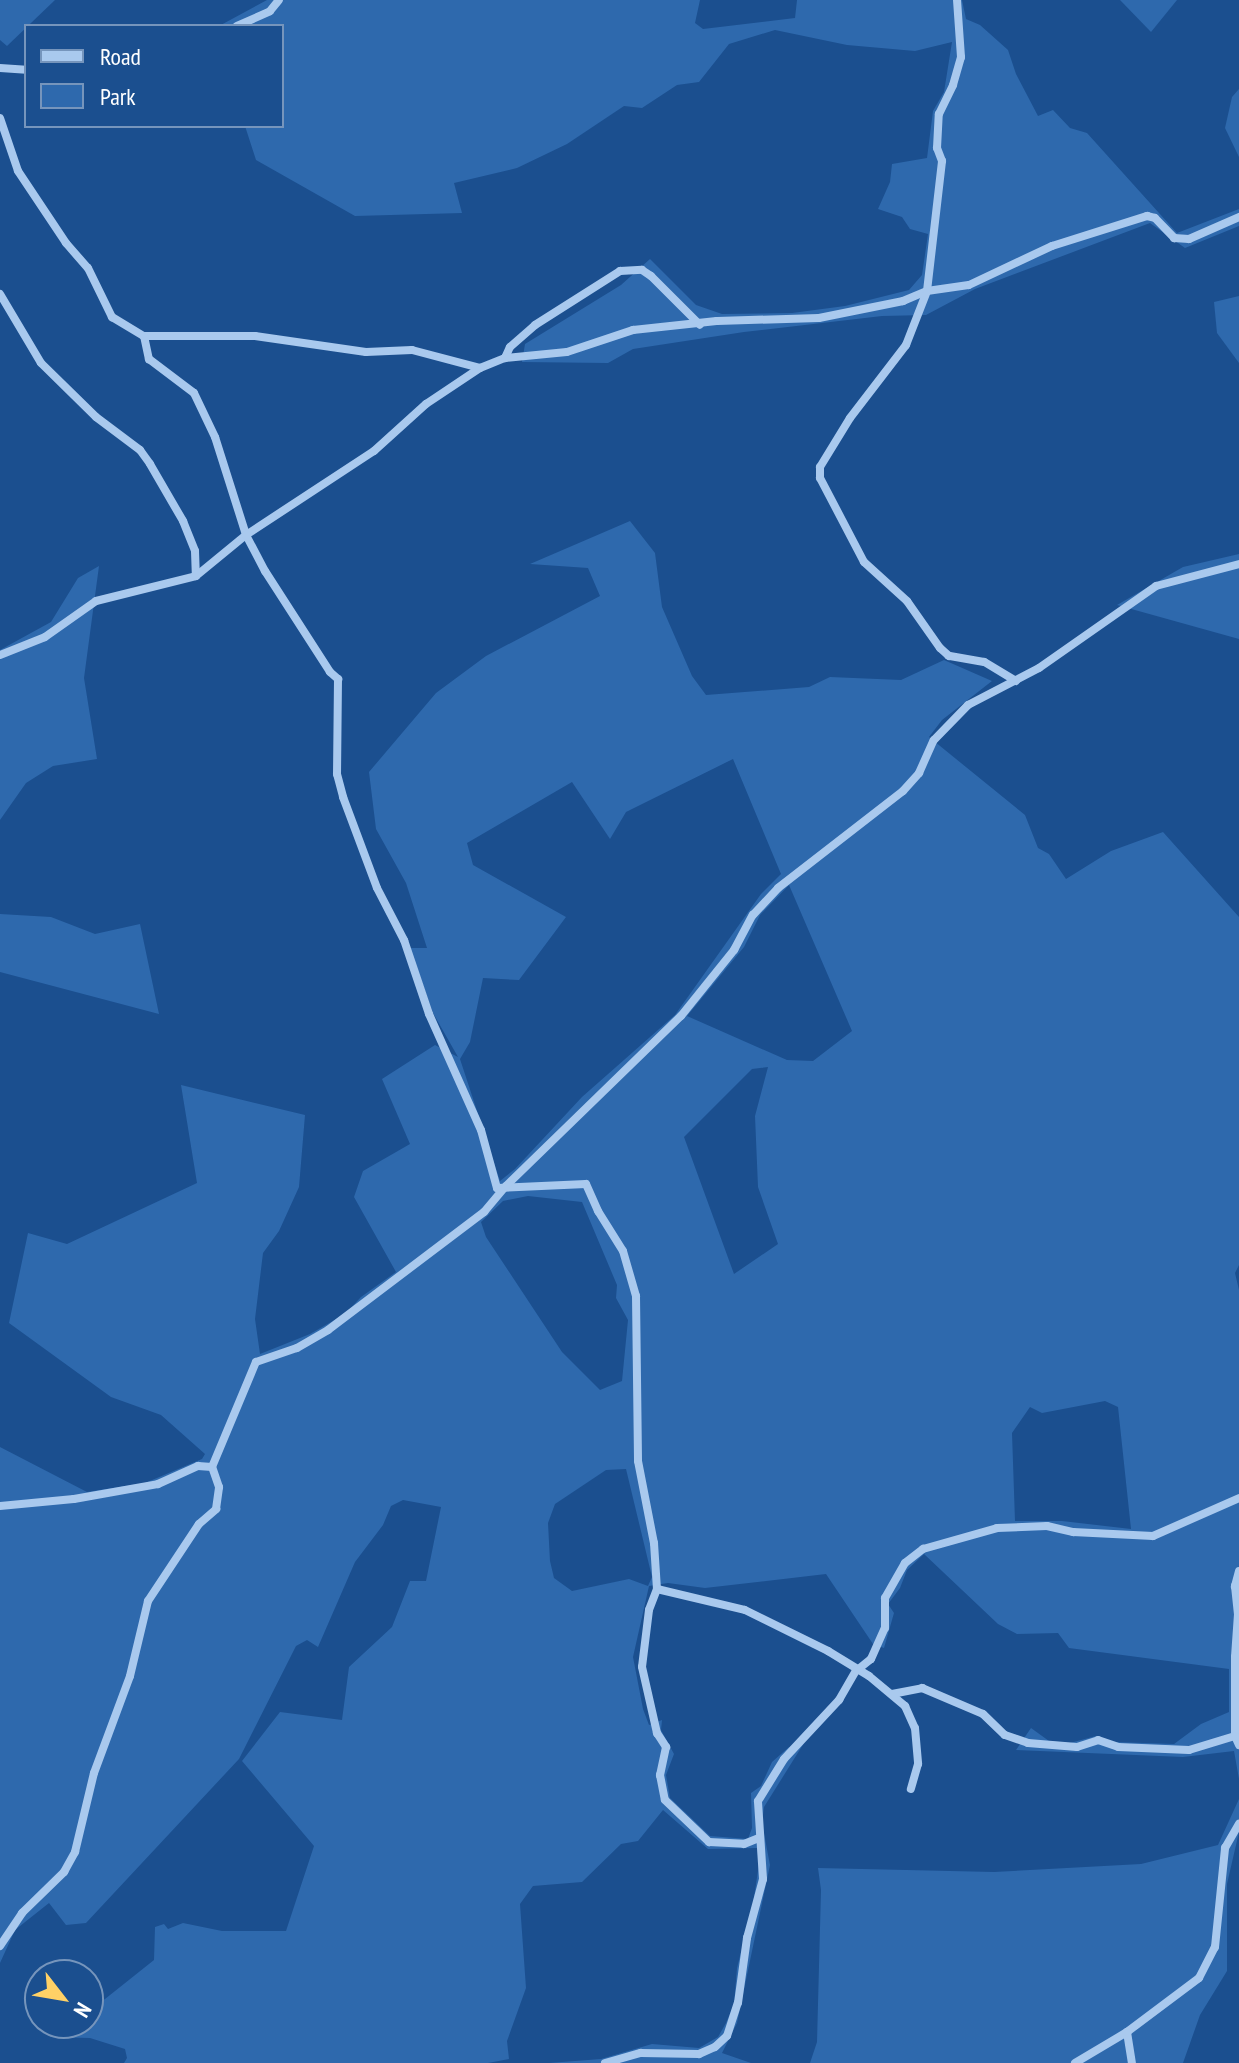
<!DOCTYPE html>
<html>
<head>
<meta charset="utf-8">
<style>
	body { margin:0 }
	#map { position:relative; width:1239px; height:2063px; overflow:hidden; background:#1b4f8f; font-family:"PT Sans Narrow",sans-serif }
	div>[style] { position:absolute }
	.green>* { inset:0; background:#2e69ad }
	.minor>* { height:8px; margin:-4px; padding:0 4px; transform-origin:4px; border-radius:4px; background:#a9c9ee }
	span { translate:-50% -50%; white-space:nowrap; text-align:center; line-height:1.15; -webkit-text-stroke:8px #1b4f8f; paint-order:stroke }
	.legend { position:absolute; left:24px; top:24px; width:260px; height:104px; box-sizing:border-box; background:#1b4f8f; border:2px solid #7695bc; margin:0; padding:10px 14px; list-style:none; font-size:24px; color:#fff }
	.legend li { display:flex; align-items:center; gap:16px; height:40px }
	.legend b { width:40px; border:2px solid #7695bc }
	.north { position:absolute; left:24px; top:1959px; width:80px; height:80px; box-sizing:border-box; background:#1b4f8f; border:2px solid #7695bc; border-radius:50%; rotate:121deg; font-size:22px; font-weight:700; line-height:32px; text-align:center; color:#fff }
	.north::after { content:''; display:block; margin:auto; width:28px; height:36px; background:#ffd166; clip-path:polygon(50% 0,100% 100%,50% 72%,0 100%) }
</style>
</head>
<body>
<div id="map">
	<div class="green">
		<div style="clip-path:polygon(0 0,55px 0,7px 46px,0 40px)"></div>
		<div style="clip-path:polygon(267px 0,700px 0,695px 23px,703px 29px,795px 18px,797px 0,962px 0,966px 19px,980px 25px,1008px 50px,1016px 74px,1038px 116px,1053px 110px,1070px 128px,1087px 133px,1177px 233px,1239px 209px,1239px 226px,1185px 248px,1150px 223px,975px 289px,926px 315px,882px 316px,744px 332px,633px 349px,608px 363px,522px 362px,525px 344px,621px 285px,650px 259px,696px 305px,722px 314px,792px 313px,845px 306px,909px 290px,922px 275px,928px 234px,910px 229px,902px 217px,878px 209px,890px 182px,892px 164px,927px 158px,933px 111px,944px 92px,952px 42px,915px 51px,847px 45px,775px 30px,729px 44px,699px 82px,677px 85px,642px 108px,624px 106px,567px 144px,517px 168px,454px 183px,462px 213px,355px 216px,256px 160px,245px 126px,282px 126px,282px 26px,219px 26px)"></div>
		<div style="clip-path:polygon(1120px 0,1177px 0,1151px 32px)"></div>
		<div style="clip-path:polygon(1239px 89px,1239px 157px,1225px 128px,1232px 97px)"></div>
		<div style="clip-path:polygon(1239px 296px,1239px 363px,1217px 333px,1214px 302px)"></div>
		<div style="clip-path:polygon(evenodd,630px 521px,655px 553px,662px 607px,692px 676px,706px 695px,809px 687px,830px 677px,901px 680px,944px 660px,992px 681px,942px 720px,929px 737px,1025px 815px,1038px 848px,1049px 854px,1066px 879px,1111px 851px,1163px 832px,1239px 917px,1239px 1265px,1235px 1273px,1239px 1290px,1239px 1779px,1234px 1751px,1183px 1757px,1016px 1750px,1031px 1728px,1049px 1741px,1070px 1743px,1096px 1736px,1114px 1742px,1174px 1744px,1201px 1724px,1229px 1712px,1229px 1669px,1069px 1648px,1058px 1633px,1017px 1634px,998px 1624px,924px 1554px,907px 1570px,900px 1588px,888px 1604px,894px 1613px,884px 1648px,873px 1644px,826px 1574px,705px 1588px,668px 1583px,649px 1586px,633px 1657px,643px 1709px,649px 1725px,662px 1720px,661px 1730px,674px 1754px,666px 1775px,670px 1798px,710px 1836px,748px 1839px,752px 1828px,751px 1793px,761px 1786px,772px 1762px,789px 1747px,804px 1743px,764px 1807px,762px 1823px,770px 1865px,737px 2023px,722px 2053px,751px 2063px,549px 2063px,601px 2059px,652px 2044px,699px 2048px,718px 2037px,726px 2023px,734px 2004px,737px 1968px,753px 1904px,759px 1864px,757px 1848px,708px 1849px,663px 1810px,638px 1841px,621px 1844px,582px 1882px,533px 1886px,520px 1904px,526px 1988px,507px 2041px,509px 2059px,488px 2063px,124px 2063px,127px 2058px,125px 2049px,90px 2038px,50px 2037px,52px 2023px,88px 2023px,88px 2007px,100px 2003px,154px 1960px,155px 1927px,164px 1924px,168px 1929px,183px 1923px,222px 1931px,286px 1931px,314px 1846px,242px 1761px,280px 1712px,342px 1720px,349px 1667px,392px 1627px,410px 1581px,426px 1581px,441px 1507px,403px 1500px,391px 1506px,383px 1525px,355px 1562px,318px 1647px,307px 1640px,296px 1646px,239px 1759px,86px 1923px,66px 1925px,49px 1903px,15px 1930px,0 1963px,0 1447px,87px 1492px,145px 1483px,202px 1459px,205px 1454px,161px 1415px,111px 1397px,9px 1323px,28px 1233px,67px 1244px,197px 1183px,181px 1085px,305px 1115px,299px 1187px,279px 1231px,263px 1253px,255px 1319px,260px 1354px,310px 1334px,345px 1314px,361px 1297px,396px 1272px,354px 1197px,363px 1171px,410px 1144px,382px 1079px,435px 1045px,458px 1057px,433px 1013px,410px 948px,427px 948px,406px 883px,376px 829px,369px 772px,436px 693px,486px 656px,600px 596px,588px 568px,530px 564px,630px 521px,733px 759px,781px 874px,761px 894px,675px 1015px,582px 1097px,515px 1169px,500px 1181px,460px 1059px,470px 1042px,483px 978px,519px 980px,566px 917px,473px 865px,467px 843px,572px 782px,610px 839px,626px 812px,733px 759px,630px 521px,789px 885px,852px 1031px,813px 1061px,787px 1060px,687px 1016px,744px 947px,760px 915px,789px 885px,630px 521px,768px 1067px,755px 1116px,758px 1187px,778px 1244px,734px 1274px,684px 1137px,752px 1069px,768px 1067px,630px 521px,528px 1196px,582px 1202px,617px 1285px,616px 1298px,628px 1320px,622px 1381px,600px 1390px,562px 1352px,486px 1237px,481px 1222px,503px 1201px,528px 1196px,630px 521px,1105px 1401px,1118px 1407px,1131px 1529px,1062px 1521px,1015px 1521px,1012px 1433px,1030px 1407px,1042px 1413px,1105px 1401px,630px 521px,626px 1469px,652px 1577px,648px 1586px,629px 1579px,572px 1591px,554px 1578px,550px 1561px,548px 1523px,555px 1504px,606px 1470px,626px 1469px)"></div>
		<div style="clip-path:polygon(1239px 554px,1239px 639px,1117px 605px,1183px 567px)"></div>
		<div style="clip-path:polygon(99px 566px,84px 678px,97px 759px,53px 766px,26px 783px,0 820px,0 650px,51px 622px,78px 578px)"></div>
		<div style="clip-path:polygon(0 914px,51px 917px,95px 934px,140px 924px,159px 1014px,0 972px)"></div>
		<div style="clip-path:polygon(1239px 1799px,1239px 1832px,1227px 1884px,1227px 1971px,1200px 2015px,1183px 2063px,810px 2063px,817px 2042px,821px 1890px,818px 1868px,994px 1872px,1141px 1864px,1218px 1845px)"></div>
	</div>
	<div class="minor">
		<div style="left:237px;top:26px;width:36px;rotate:-24deg"></div>
		<div style="left:270px;top:11px;width:14px;rotate:-51deg"></div>
		<div style="left:0;top:68px;width:26px;rotate:4deg"></div>
		<div style="left:0;top:118px;width:56px;rotate:71.2deg"></div>
		<div style="left:18px;top:171px;width:87px;rotate:56.3deg"></div>
		<div style="left:66px;top:243px;width:33px;rotate:49deg"></div>
		<div style="left:88px;top:268px;width:55px;rotate:63.9deg"></div>
		<div style="left:112px;top:317px;width:37px;rotate:31deg"></div>
		<div style="left:144px;top:336px;width:111px"></div>
		<div style="left:255px;top:336px;width:112px;rotate:8.2deg"></div>
		<div style="left:366px;top:352px;width:46px;rotate:-2.5deg"></div>
		<div style="left:412px;top:350px;width:70px;rotate:14.8deg"></div>
		<div style="left:0;top:294px;width:80px;rotate:59.3deg"></div>
		<div style="left:41px;top:363px;width:77px;rotate:44.5deg"></div>
		<div style="left:96px;top:417px;width:55px;rotate:36.9deg"></div>
		<div style="left:140px;top:450px;width:17px;rotate:54deg"></div>
		<div style="left:150px;top:464px;width:66px;rotate:59.9deg"></div>
		<div style="left:183px;top:521px;width:32px;rotate:68deg"></div>
		<div style="left:195px;top:551px;width:25px;rotate:88deg"></div>
		<div style="left:144px;top:336px;width:24px;rotate:78deg"></div>
		<div style="left:149px;top:359px;width:56px;rotate:37.1deg"></div>
		<div style="left:194px;top:393px;width:49px;rotate:64.5deg"></div>
		<div style="left:215px;top:437px;width:103px;rotate:72.4deg"></div>
		<div style="left:246px;top:535px;width:41px;rotate:62.2deg"></div>
		<div style="left:265px;top:571px;width:120px;rotate:57.2deg"></div>
		<div style="left:330px;top:672px;width:11px;rotate:41deg"></div>
		<div style="left:338px;top:679px;width:95px;rotate:90.6deg"></div>
		<div style="left:337px;top:774px;width:24px;rotate:75deg"></div>
		<div style="left:343px;top:797px;width:97px;rotate:69.5deg"></div>
		<div style="left:377px;top:888px;width:59px;rotate:62.6deg"></div>
		<div style="left:404px;top:940px;width:78px;rotate:71.3deg"></div>
		<div style="left:429px;top:1014px;width:127px;rotate:65.9deg"></div>
		<div style="left:481px;top:1130px;width:60px;rotate:74.6deg"></div>
		<div style="left:497px;top:1188px;width:89px;rotate:-2.6deg"></div>
		<div style="left:586px;top:1184px;width:30px;rotate:66deg"></div>
		<div style="left:598px;top:1211px;width:47px;rotate:58deg"></div>
		<div style="left:623px;top:1251px;width:47px;rotate:73.9deg"></div>
		<div style="left:636px;top:1296px;width:165px;rotate:89.3deg"></div>
		<div style="left:638px;top:1461px;width:84px;rotate:79deg"></div>
		<div style="left:654px;top:1543px;width:46px;rotate:86.3deg"></div>
		<div style="left:657px;top:1589px;width:22px;rotate:111deg"></div>
		<div style="left:649px;top:1610px;width:57px;rotate:97deg"></div>
		<div style="left:642px;top:1667px;width:68px;rotate:77.2deg"></div>
		<div style="left:657px;top:1733px;width:17px;rotate:57deg"></div>
		<div style="left:666px;top:1747px;width:29px;rotate:102deg"></div>
		<div style="left:660px;top:1775px;width:25px;rotate:79deg"></div>
		<div style="left:665px;top:1800px;width:61px;rotate:43.7deg"></div>
		<div style="left:709px;top:1842px;width:35px;rotate:3deg"></div>
		<div style="left:744px;top:1844px;width:16px;rotate:-22deg"></div>
		<div style="left:505px;top:358px;width:12px;rotate:-66deg"></div>
		<div style="left:510px;top:347px;width:33px;rotate:-41deg"></div>
		<div style="left:535px;top:325px;width:101px;rotate:-32.4deg"></div>
		<div style="left:620px;top:271px;width:22px;rotate:-3deg"></div>
		<div style="left:642px;top:270px;width:11px;rotate:34deg"></div>
		<div style="left:651px;top:276px;width:69px;rotate:45deg"></div>
		<div style="left:0;top:655px;width:48px;rotate:-21.8deg"></div>
		<div style="left:45px;top:637px;width:62px;rotate:-35.2deg"></div>
		<div style="left:96px;top:601px;width:103px;rotate:-14deg"></div>
		<div style="left:196px;top:576px;width:65px;rotate:-39.4deg"></div>
		<div style="left:246px;top:535px;width:153px;rotate:-33.3deg"></div>
		<div style="left:374px;top:451px;width:70px;rotate:-42.1deg"></div>
		<div style="left:426px;top:404px;width:65px;rotate:-33.7deg"></div>
		<div style="left:480px;top:368px;width:27px;rotate:-22deg"></div>
		<div style="left:505px;top:358px;width:62px;rotate:-5.5deg"></div>
		<div style="left:567px;top:352px;width:70px;rotate:-18.4deg"></div>
		<div style="left:633px;top:330px;width:84px;rotate:-6.1deg"></div>
		<div style="left:717px;top:321px;width:102px;rotate:-1.7deg"></div>
		<div style="left:819px;top:318px;width:86px;rotate:-11.4deg"></div>
		<div style="left:903px;top:301px;width:26px;rotate:-23deg"></div>
		<div style="left:927px;top:291px;width:131px;rotate:-83.4deg"></div>
		<div style="left:942px;top:161px;width:14px;rotate:-111deg"></div>
		<div style="left:937px;top:148px;width:34px;rotate:-87deg"></div>
		<div style="left:939px;top:114px;width:32px;rotate:-64deg"></div>
		<div style="left:953px;top:85px;width:29px;rotate:-74deg"></div>
		<div style="left:961px;top:57px;width:57px;rotate:-94deg"></div>
		<div style="left:1016px;top:681px;width:37px;rotate:-149deg"></div>
		<div style="left:984px;top:662px;width:36px;rotate:-170deg"></div>
		<div style="left:949px;top:656px;width:12px;rotate:-138deg"></div>
		<div style="left:940px;top:648px;width:57px;rotate:-125.1deg"></div>
		<div style="left:907px;top:601px;width:58px;rotate:-137.8deg"></div>
		<div style="left:864px;top:562px;width:95px;rotate:-117.6deg"></div>
		<div style="left:820px;top:478px;width:11px;rotate:-90deg"></div>
		<div style="left:820px;top:467px;width:57px;rotate:-58.5deg"></div>
		<div style="left:850px;top:418px;width:92px;rotate:-52.5deg"></div>
		<div style="left:906px;top:345px;width:58px;rotate:-68.7deg"></div>
		<div style="left:927px;top:291px;width:42px;rotate:-8.1deg"></div>
		<div style="left:969px;top:285px;width:92px;rotate:-25.2deg"></div>
		<div style="left:1052px;top:246px;width:100px;rotate:-17.5deg"></div>
		<div style="left:1147px;top:216px;width:8px;rotate:14deg"></div>
		<div style="left:1155px;top:218px;width:28px;rotate:46deg"></div>
		<div style="left:1174px;top:238px;width:15px;rotate:4deg"></div>
		<div style="left:1189px;top:239px;width:55px;rotate:-23.7deg"></div>
		<div style="left:0;top:1506px;width:74px;rotate:-5.4deg"></div>
		<div style="left:74px;top:1499px;width:85px;rotate:-10.1deg"></div>
		<div style="left:158px;top:1484px;width:44px;rotate:-24.2deg"></div>
		<div style="left:198px;top:1466px;width:14px;rotate:4deg"></div>
		<div style="left:1239px;top:1571px;width:16px;rotate:105deg"></div>
		<div style="left:1235px;top:1586px;width:28px;rotate:84deg"></div>
		<div style="left:1238px;top:1614px;width:43px;rotate:94deg"></div>
		<div style="left:1235px;top:1657px;width:79px;rotate:90deg"></div>
		<div style="left:1235px;top:1736px;width:10px;rotate:66deg"></div>
		<div style="left:657px;top:1589px;width:90px;rotate:13.4deg"></div>
		<div style="left:745px;top:1610px;width:93px;rotate:26.3deg"></div>
		<div style="left:828px;top:1651px;width:48px;rotate:31.4deg"></div>
		<div style="left:869px;top:1676px;width:47px;rotate:39.8deg"></div>
		<div style="left:905px;top:1706px;width:24px;rotate:66deg"></div>
		<div style="left:915px;top:1728px;width:36px;rotate:85deg"></div>
		<div style="left:918px;top:1764px;width:26px;rotate:106deg"></div>
		<div style="left:892px;top:1694px;width:31px;rotate:-11deg"></div>
		<div style="left:922px;top:1688px;width:66px;rotate:23.1deg"></div>
		<div style="left:983px;top:1714px;width:30px;rotate:44deg"></div>
		<div style="left:1005px;top:1735px;width:24px;rotate:19deg"></div>
		<div style="left:1028px;top:1743px;width:49px;rotate:4.7deg"></div>
		<div style="left:1077px;top:1747px;width:22px;rotate:-18deg"></div>
		<div style="left:1098px;top:1740px;width:21px;rotate:19deg"></div>
		<div style="left:1118px;top:1747px;width:71px;rotate:2.4deg"></div>
		<div style="left:1189px;top:1750px;width:48px;rotate:-16.9deg"></div>
		<div style="left:0;top:1946px;width:40px;rotate:-56deg"></div>
		<div style="left:22px;top:1913px;width:59px;rotate:-44.3deg"></div>
		<div style="left:64px;top:1872px;width:23px;rotate:-61deg"></div>
		<div style="left:75px;top:1852px;width:81px;rotate:-76.5deg"></div>
		<div style="left:94px;top:1773px;width:103px;rotate:-69.6deg"></div>
		<div style="left:130px;top:1676px;width:77px;rotate:-76.5deg"></div>
		<div style="left:148px;top:1601px;width:92px;rotate:-56.5deg"></div>
		<div style="left:199px;top:1524px;width:23px;rotate:-41deg"></div>
		<div style="left:216px;top:1509px;width:22px;rotate:-82deg"></div>
		<div style="left:219px;top:1487px;width:21px;rotate:-109deg"></div>
		<div style="left:212px;top:1467px;width:114px;rotate:-67.3deg"></div>
		<div style="left:256px;top:1362px;width:43px;rotate:-18.9deg"></div>
		<div style="left:297px;top:1348px;width:36px;rotate:-30deg"></div>
		<div style="left:328px;top:1330px;width:196px;rotate:-37.1deg"></div>
		<div style="left:484px;top:1212px;width:34px;rotate:-50deg"></div>
		<div style="left:506px;top:1186px;width:244px;rotate:-44.2deg"></div>
		<div style="left:681px;top:1016px;width:85px;rotate:-51.2deg"></div>
		<div style="left:734px;top:950px;width:40px;rotate:-62deg"></div>
		<div style="left:753px;top:915px;width:37px;rotate:-47deg"></div>
		<div style="left:778px;top:888px;width:158px;rotate:-37.8deg"></div>
		<div style="left:903px;top:791px;width:24px;rotate:-48deg"></div>
		<div style="left:919px;top:773px;width:36px;rotate:-66deg"></div>
		<div style="left:934px;top:740px;width:49px;rotate:-45.8deg"></div>
		<div style="left:968px;top:705px;width:80px;rotate:-27.5deg"></div>
		<div style="left:1039px;top:668px;width:143px;rotate:-35deg"></div>
		<div style="left:1156px;top:586px;width:86px;rotate:-14.8deg"></div>
		<div style="left:1127px;top:2032px;width:31px;rotate:81deg"></div>
		<div style="left:605px;top:2063px;width:37px;rotate:-16deg"></div>
		<div style="left:641px;top:2053px;width:58px;rotate:1deg"></div>
		<div style="left:699px;top:2054px;width:17px;rotate:-24deg"></div>
		<div style="left:715px;top:2047px;width:16px;rotate:-43deg"></div>
		<div style="left:727px;top:2036px;width:35px;rotate:-72deg"></div>
		<div style="left:738px;top:2003px;width:66px;rotate:-82.1deg"></div>
		<div style="left:747px;top:1938px;width:61px;rotate:-74.8deg"></div>
		<div style="left:763px;top:1879px;width:78px;rotate:-93.7deg"></div>
		<div style="left:758px;top:1801px;width:49px;rotate:-58.2deg"></div>
		<div style="left:784px;top:1759px;width:81px;rotate:-47deg"></div>
		<div style="left:839px;top:1700px;width:34px;rotate:-60deg"></div>
		<div style="left:856px;top:1671px;width:19px;rotate:-39deg"></div>
		<div style="left:871px;top:1659px;width:34px;rotate:-66deg"></div>
		<div style="left:885px;top:1628px;width:30px;rotate:-90deg"></div>
		<div style="left:885px;top:1598px;width:40px;rotate:-60.3deg"></div>
		<div style="left:905px;top:1563px;width:23px;rotate:-38deg"></div>
		<div style="left:923px;top:1549px;width:77px;rotate:-15.8deg"></div>
		<div style="left:997px;top:1528px;width:50px;rotate:-2.3deg"></div>
		<div style="left:1047px;top:1526px;width:27px;rotate:13deg"></div>
		<div style="left:1073px;top:1532px;width:80px;rotate:2.9deg"></div>
		<div style="left:1153px;top:1536px;width:94px;rotate:-23.8deg"></div>
		<div style="left:1075px;top:2063px;width:61px;rotate:-30.8deg"></div>
		<div style="left:1127px;top:2032px;width:90px;rotate:-36.9deg"></div>
		<div style="left:1199px;top:1978px;width:35px;rotate:-63deg"></div>
		<div style="left:1215px;top:1947px;width:100px;rotate:-84.2deg"></div>
		<div style="left:1225px;top:1848px;width:28px;rotate:-60deg"></div>
	</div>
	<ul class="legend">
	<li><b style="height:10px;background:#a9c9ee"></b>Road</li>
	<li><b style="height:22px;background:#2e69ad"></b>Park</li>
	</ul>
	<div class="north">N</div>
</div>
</body>
</html>
